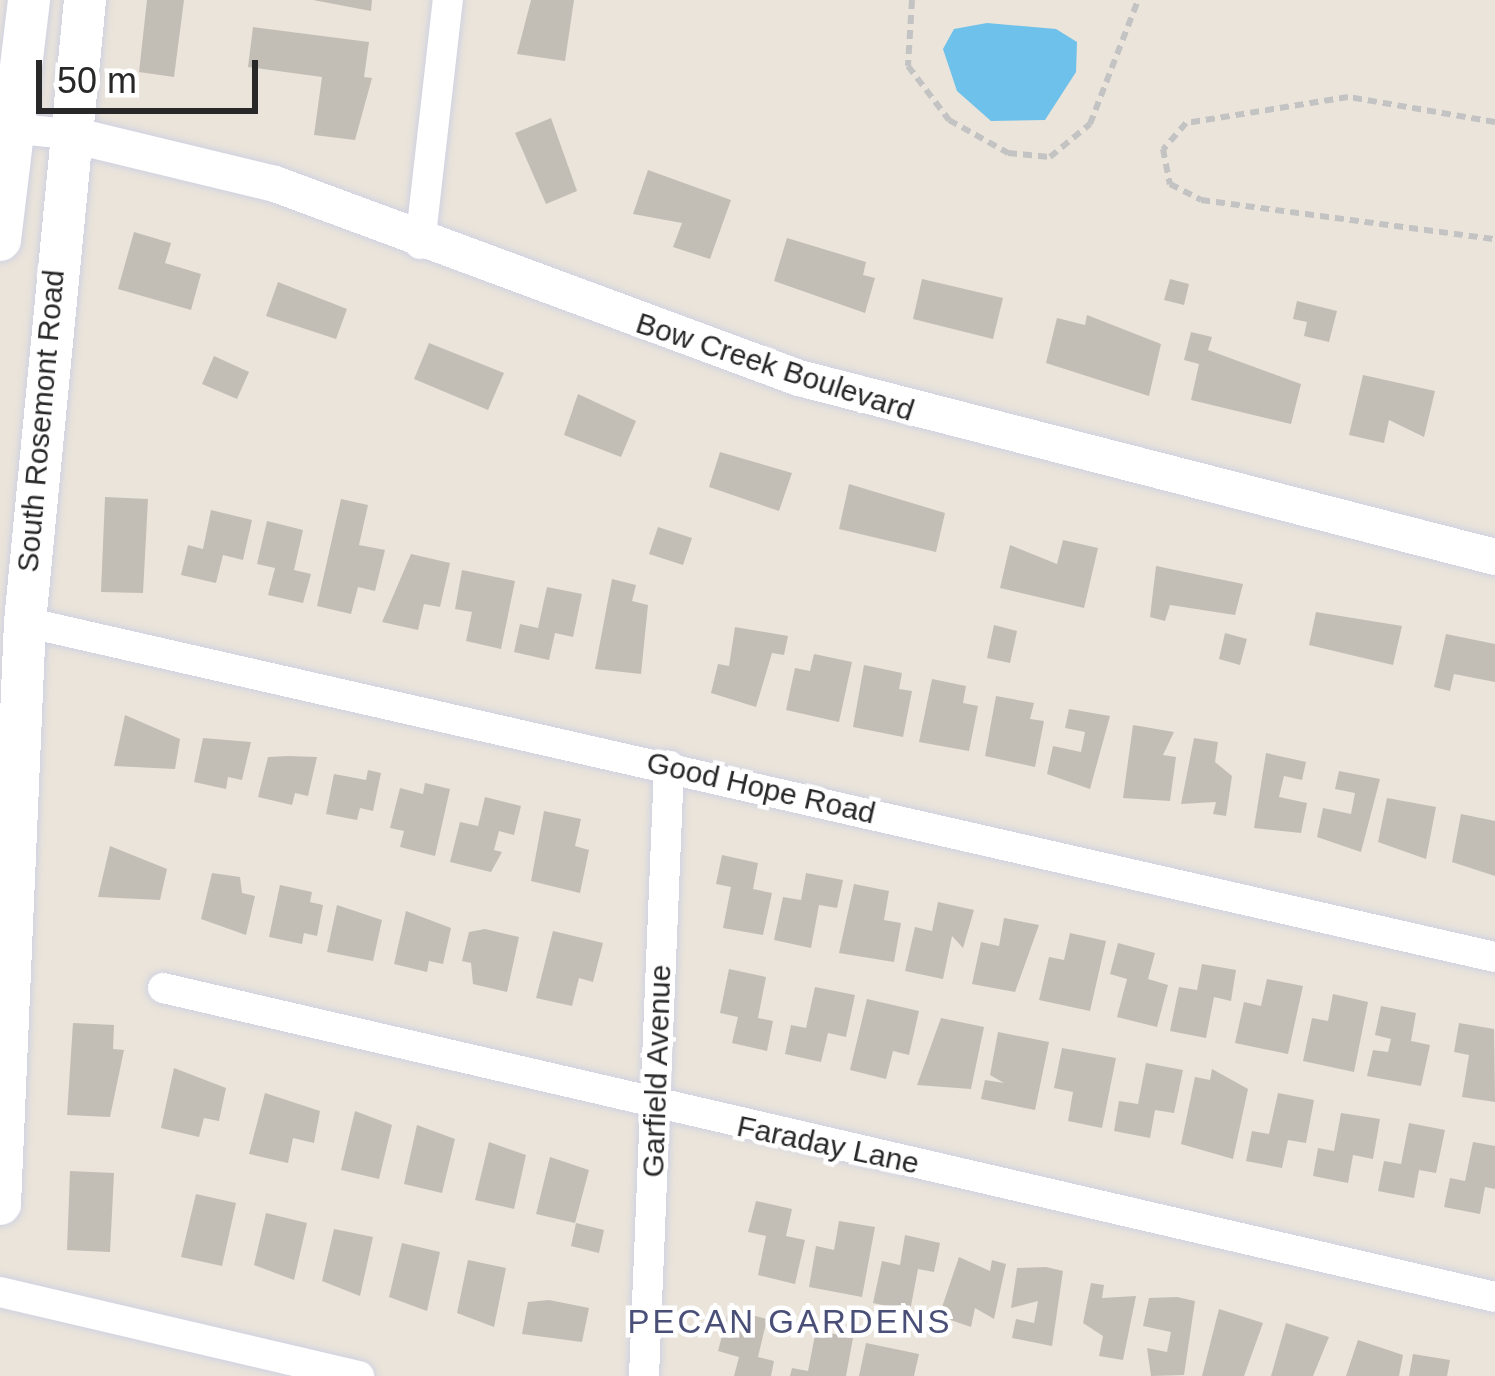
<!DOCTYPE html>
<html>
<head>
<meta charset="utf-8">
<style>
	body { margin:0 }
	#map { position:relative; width:1495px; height:1376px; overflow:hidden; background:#eae4da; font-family:Arial,sans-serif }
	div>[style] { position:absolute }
	.water>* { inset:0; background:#6ec1ea }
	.building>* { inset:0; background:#c2beb6 }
	.path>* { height:6px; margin-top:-3px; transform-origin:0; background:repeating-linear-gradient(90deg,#c3c3c3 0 9px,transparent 0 15px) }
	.roads { filter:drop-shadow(0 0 3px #cfd1e1) drop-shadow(0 0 3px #cfd1e1) }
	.minor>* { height:30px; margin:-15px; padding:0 15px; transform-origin:15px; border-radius:15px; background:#fff }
	.tertiary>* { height:36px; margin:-18px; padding:0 18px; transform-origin:18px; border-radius:18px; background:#fff }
	.secondary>* { height:42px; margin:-21px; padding:0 21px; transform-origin:21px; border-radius:21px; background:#fff }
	span { translate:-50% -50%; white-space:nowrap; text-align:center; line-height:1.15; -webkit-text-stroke:9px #fff; paint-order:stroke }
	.street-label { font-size:30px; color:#282828 }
	.neighbourhood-label { font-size:33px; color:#4a4f77; letter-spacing:3px }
	.scale { position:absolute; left:36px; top:60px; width:222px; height:54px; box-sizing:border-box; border:6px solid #282828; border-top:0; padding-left:15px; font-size:36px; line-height:42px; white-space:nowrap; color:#282828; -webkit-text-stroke:9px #fff; paint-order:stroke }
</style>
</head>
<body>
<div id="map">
	<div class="water">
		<div style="clip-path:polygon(987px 23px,1056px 29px,1077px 42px,1076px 72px,1045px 120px,991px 121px,957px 91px,943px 49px,954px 29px)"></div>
	</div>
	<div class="building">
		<div style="clip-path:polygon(147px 0,184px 0,174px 77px,139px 72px)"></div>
		<div style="clip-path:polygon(313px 0,372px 0,371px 11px)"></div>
		<div style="clip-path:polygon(531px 0,574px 0,565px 61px,517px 54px)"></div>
		<div style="clip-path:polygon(253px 27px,369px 42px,364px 77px,372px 78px,355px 140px,314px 135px,322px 77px,248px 67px)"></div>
		<div style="clip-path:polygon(551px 118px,577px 191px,546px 204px,515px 133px)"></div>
		<div style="clip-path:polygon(648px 170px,731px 200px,710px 259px,673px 247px,682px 223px,633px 214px)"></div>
		<div style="clip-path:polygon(134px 232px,171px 243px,165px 263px,201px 274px,191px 310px,118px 289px)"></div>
		<div style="clip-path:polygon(787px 238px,866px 262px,863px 275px,875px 278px,865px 313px,774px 281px)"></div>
		<div style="clip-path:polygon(922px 279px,1003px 298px,993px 339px,913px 319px)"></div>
		<div style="clip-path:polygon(1170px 279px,1189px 284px,1184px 305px,1164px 300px)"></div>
		<div style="clip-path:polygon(278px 282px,347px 309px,336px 339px,266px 316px)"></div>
		<div style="clip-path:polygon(1297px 301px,1337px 311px,1329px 342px,1304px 336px,1307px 322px,1293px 319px)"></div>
		<div style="clip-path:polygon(1087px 315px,1161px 344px,1149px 396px,1046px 363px,1057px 318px,1085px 325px)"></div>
		<div style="clip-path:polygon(1191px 332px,1212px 337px,1208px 350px,1301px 384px,1291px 424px,1191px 400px,1199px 364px,1184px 360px)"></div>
		<div style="clip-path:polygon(429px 343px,504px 373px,488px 410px,414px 379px)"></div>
		<div style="clip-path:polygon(214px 356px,249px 372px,237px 399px,202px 384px)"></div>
		<div style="clip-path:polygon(1363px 375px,1435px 391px,1424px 437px,1389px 420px,1384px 443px,1349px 435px)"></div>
		<div style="clip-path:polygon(578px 394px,636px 421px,621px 457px,564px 435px)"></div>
		<div style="clip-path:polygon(720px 452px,792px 473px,779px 511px,709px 487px)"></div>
		<div style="clip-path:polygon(849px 484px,945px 513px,936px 552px,839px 529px)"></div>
		<div style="clip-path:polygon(105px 497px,148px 499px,143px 593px,101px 592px)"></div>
		<div style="clip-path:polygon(341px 499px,368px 505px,359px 545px,385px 550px,375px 591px,358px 587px,351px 614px,317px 606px)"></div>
		<div style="clip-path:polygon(211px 510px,252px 520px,243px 560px,223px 555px,216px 583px,181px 575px,188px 545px,203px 549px)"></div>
		<div style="clip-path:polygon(267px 521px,303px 530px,294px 570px,311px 574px,303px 603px,268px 595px,275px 568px,257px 564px)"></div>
		<div style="clip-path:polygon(658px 527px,692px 538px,683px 565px,649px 554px)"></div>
		<div style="clip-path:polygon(1063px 540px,1098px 548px,1084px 608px,1000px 588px,1010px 545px,1057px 564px)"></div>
		<div style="clip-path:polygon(411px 554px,450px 563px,440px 607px,424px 604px,418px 630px,382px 622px)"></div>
		<div style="clip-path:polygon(1156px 566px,1243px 584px,1235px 615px,1170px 605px,1165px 621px,1150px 617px)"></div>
		<div style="clip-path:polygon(462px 570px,515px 581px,501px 649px,466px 641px,472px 612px,455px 609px)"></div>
		<div style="clip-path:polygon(612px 579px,636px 585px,632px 601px,648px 605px,641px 674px,595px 669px)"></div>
		<div style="clip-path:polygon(547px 587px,582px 594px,573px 637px,555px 633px,549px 660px,514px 652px,520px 624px,538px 628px)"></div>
		<div style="clip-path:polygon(1316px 612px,1402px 626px,1393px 665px,1309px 645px)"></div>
		<div style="clip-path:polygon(994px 625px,1017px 631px,1010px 663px,987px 658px)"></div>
		<div style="clip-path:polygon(735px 627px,788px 636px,784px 655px,772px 653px,756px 707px,711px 693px,718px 664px,729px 666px)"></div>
		<div style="clip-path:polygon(1225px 633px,1247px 639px,1240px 665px,1219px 659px)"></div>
		<div style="clip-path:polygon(1446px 634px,1495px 644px,1495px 682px,1454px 674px,1450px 691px,1434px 687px)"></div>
		<div style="clip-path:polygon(814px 654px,852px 662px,839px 722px,786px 710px,795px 668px,810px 671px)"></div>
		<div style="clip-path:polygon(864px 665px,902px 673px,899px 689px,912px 691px,903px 737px,853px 727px)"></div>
		<div style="clip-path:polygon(932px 679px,966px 686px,963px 703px,978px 706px,969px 751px,919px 742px)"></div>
		<div style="clip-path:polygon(996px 696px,1034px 703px,1030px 719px,1044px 721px,1035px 767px,985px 756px)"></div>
		<div style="clip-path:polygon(1069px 709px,1110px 716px,1090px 789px,1047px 774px,1053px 746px,1081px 752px,1085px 732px,1065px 728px)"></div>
		<div style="clip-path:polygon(125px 715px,180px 739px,175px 769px,114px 766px)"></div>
		<div style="clip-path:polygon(1133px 725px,1174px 732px,1163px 755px,1176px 757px,1170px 801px,1123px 798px)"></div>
		<div style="clip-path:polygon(203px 738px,251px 742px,242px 780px,228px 777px,226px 789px,194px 782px)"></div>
		<div style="clip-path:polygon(1194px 738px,1218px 742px,1215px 762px,1232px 776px,1226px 816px,1213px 814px,1216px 802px,1181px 804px)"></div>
		<div style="clip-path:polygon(1266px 753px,1306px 762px,1302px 780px,1284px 776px,1279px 797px,1307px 803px,1301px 833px,1254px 828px)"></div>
		<div style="clip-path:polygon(288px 756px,317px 757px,308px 796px,295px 793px,292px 805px,258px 797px,268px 757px)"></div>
		<div style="clip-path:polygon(368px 770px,381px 773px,373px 811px,360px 808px,357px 820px,326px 814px,334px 774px,366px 780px)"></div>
		<div style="clip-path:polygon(1339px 771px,1380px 779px,1361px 852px,1317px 837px,1323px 808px,1351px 814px,1355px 793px,1335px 789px)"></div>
		<div style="clip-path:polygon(425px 783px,450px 789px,435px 856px,400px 847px,404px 831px,390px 828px,400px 788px,423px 794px)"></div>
		<div style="clip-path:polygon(485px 797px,521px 806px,514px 835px,499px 831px,494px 850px,502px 852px,491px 872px,450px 862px,460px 822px,478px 826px)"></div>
		<div style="clip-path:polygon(1387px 798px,1436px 807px,1426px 859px,1378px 842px)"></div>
		<div style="clip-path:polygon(544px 811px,581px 819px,575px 846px,589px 850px,580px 893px,531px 881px)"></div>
		<div style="clip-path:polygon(1461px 814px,1495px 821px,1495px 876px,1452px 862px)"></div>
		<div style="clip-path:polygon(110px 846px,167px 869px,160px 900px,98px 897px)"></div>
		<div style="clip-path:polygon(722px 855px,758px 863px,753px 889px,772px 893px,763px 935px,723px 928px,731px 887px,716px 884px)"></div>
		<div style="clip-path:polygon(212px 873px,240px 877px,242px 893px,255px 896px,246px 935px,201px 919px)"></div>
		<div style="clip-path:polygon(806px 873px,843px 880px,837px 908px,819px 905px,811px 948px,774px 940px,783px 897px,801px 900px)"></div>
		<div style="clip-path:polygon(854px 884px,889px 891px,884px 920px,901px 923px,894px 962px,839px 953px)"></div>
		<div style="clip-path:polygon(280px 885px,312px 892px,310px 902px,323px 905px,317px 936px,304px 933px,302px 944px,269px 937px)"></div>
		<div style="clip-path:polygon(938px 902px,974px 910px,963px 948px,952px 936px,943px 979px,905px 971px,915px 927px,932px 931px)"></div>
		<div style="clip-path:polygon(337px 905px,382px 920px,373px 961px,327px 952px)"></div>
		<div style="clip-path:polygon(406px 911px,451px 928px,443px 964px,429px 961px,427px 972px,394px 964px)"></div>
		<div style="clip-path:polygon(1004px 918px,1039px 925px,1015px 992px,972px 984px,981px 942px,999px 946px)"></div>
		<div style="clip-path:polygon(485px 929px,519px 937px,507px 992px,473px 984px,471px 963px,462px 961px,469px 932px)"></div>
		<div style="clip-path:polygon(553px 931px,603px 943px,593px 982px,579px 978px,572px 1006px,536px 998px)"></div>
		<div style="clip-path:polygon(1070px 933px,1106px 941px,1090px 1011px,1039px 1000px,1049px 957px,1064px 960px)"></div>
		<div style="clip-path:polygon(1118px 943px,1155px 953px,1148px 979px,1168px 985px,1157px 1027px,1117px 1017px,1127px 979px,1110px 974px)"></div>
		<div style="clip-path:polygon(1202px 964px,1236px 970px,1231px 1001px,1214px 997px,1206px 1038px,1170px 1031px,1179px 987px,1197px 990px)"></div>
		<div style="clip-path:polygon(729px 969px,766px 977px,758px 1018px,773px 1021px,767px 1051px,732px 1043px,738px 1017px,720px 1013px)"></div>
		<div style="clip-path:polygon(1267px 979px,1303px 986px,1288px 1054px,1235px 1043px,1244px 1002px,1261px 1006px)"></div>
		<div style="clip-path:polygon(815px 987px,855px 995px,846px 1037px,828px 1033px,821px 1062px,785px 1054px,791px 1025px,806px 1028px)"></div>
		<div style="clip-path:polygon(1333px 994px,1368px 1002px,1354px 1072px,1303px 1061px,1312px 1018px,1328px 1021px)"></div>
		<div style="clip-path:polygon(867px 999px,919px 1011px,909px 1055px,893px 1051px,886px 1079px,850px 1070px)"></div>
		<div style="clip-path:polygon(1381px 1006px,1416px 1013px,1411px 1041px,1430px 1045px,1421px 1086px,1367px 1076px,1373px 1050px,1388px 1052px,1391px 1039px,1375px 1035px)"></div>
		<div style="clip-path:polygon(941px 1018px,984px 1027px,971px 1089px,917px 1085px)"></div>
		<div style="clip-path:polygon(73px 1023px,114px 1025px,113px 1049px,124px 1050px,110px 1117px,67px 1115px)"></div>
		<div style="clip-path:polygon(1459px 1023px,1494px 1029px,1495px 1102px,1462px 1097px,1469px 1055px,1454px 1052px)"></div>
		<div style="clip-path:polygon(998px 1032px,1049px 1042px,1035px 1110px,981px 1099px,985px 1080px,1004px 1083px,990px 1075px)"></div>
		<div style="clip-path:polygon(1062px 1048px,1116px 1058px,1102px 1128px,1068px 1121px,1073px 1092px,1054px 1088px)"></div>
		<div style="clip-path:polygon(1146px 1063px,1183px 1070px,1174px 1113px,1155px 1110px,1150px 1138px,1114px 1131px,1119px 1101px,1138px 1104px)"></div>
		<div style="clip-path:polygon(174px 1068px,226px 1088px,219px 1121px,204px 1118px,199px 1137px,161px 1128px)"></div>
		<div style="clip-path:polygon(1212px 1069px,1248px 1089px,1233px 1159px,1181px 1144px,1195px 1077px,1210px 1080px)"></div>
		<div style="clip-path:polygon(265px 1093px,320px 1111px,314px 1143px,293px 1138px,288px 1163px,249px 1154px)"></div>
		<div style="clip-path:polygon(1278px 1093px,1314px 1100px,1306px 1143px,1288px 1140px,1282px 1168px,1246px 1161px,1252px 1131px,1269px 1134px)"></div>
		<div style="clip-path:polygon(355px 1111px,392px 1125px,379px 1179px,341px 1170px)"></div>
		<div style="clip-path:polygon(1341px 1113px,1380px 1119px,1373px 1159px,1353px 1155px,1348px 1183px,1313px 1176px,1318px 1148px,1334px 1151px)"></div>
		<div style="clip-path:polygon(1409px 1123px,1445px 1130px,1436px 1173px,1419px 1170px,1414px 1198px,1378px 1191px,1384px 1161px,1401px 1164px)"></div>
		<div style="clip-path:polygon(417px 1125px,455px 1139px,442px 1193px,404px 1184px)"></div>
		<div style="clip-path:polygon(489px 1142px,526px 1155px,514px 1209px,475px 1200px)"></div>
		<div style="clip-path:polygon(1473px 1142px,1495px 1146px,1495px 1189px,1485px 1187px,1480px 1214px,1444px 1207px,1450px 1178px,1465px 1181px)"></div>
		<div style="clip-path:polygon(550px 1157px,589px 1170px,575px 1223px,536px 1214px)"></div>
		<div style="clip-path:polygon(70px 1171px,114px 1173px,110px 1252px,67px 1250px)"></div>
		<div style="clip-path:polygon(196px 1194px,236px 1203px,222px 1266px,181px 1257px)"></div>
		<div style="clip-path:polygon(756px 1201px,792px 1209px,786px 1236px,805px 1240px,795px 1284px,758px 1275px,766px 1236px,748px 1232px)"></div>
		<div style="clip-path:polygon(266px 1213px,307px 1223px,294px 1280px,254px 1265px)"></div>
		<div style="clip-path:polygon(839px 1221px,875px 1227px,862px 1297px,809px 1287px,816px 1246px,834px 1250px)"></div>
		<div style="clip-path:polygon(576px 1223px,604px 1230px,599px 1253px,571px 1246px)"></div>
		<div style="clip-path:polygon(334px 1229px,373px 1237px,360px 1296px,322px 1281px)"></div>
		<div style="clip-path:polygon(905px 1235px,940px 1243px,934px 1272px,918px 1269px,910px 1311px,873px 1303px,882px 1261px,900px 1265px)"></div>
		<div style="clip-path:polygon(402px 1243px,440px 1252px,427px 1311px,389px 1297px)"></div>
		<div style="clip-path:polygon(959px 1257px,990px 1271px,992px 1260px,1006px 1264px,994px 1319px,975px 1308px,971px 1327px,939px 1316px)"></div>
		<div style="clip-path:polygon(468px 1260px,506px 1268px,494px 1327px,457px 1313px)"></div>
		<div style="clip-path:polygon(1046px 1267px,1063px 1271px,1052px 1346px,1012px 1338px,1016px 1319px,1034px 1323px,1038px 1301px,1011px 1308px,1017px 1268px)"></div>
		<div style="clip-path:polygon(1091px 1283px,1104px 1285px,1102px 1298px,1136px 1296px,1123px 1360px,1099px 1356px,1103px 1336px,1083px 1323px)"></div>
		<div style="clip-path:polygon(1177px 1297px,1195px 1301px,1184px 1375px,1151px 1376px,1147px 1348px,1167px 1352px,1171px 1332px,1143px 1326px,1149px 1298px)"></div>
		<div style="clip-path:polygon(549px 1300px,589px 1308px,582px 1342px,522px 1334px,528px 1302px)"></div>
		<div style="clip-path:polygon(729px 1309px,767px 1319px,758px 1357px,774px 1361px,771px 1376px,734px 1376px,739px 1357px,718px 1351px)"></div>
		<div style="clip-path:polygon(1219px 1309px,1263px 1323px,1244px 1376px,1202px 1376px)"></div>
		<div style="clip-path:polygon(1286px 1323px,1329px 1337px,1313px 1376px,1271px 1376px)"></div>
		<div style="clip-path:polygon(816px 1330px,853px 1338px,846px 1376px,790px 1376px,792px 1368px,808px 1371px)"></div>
		<div style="clip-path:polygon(1358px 1340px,1403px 1355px,1399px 1376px,1346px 1376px)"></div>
		<div style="clip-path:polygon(866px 1343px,919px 1354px,914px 1376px,859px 1376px)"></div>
		<div style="clip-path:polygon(1413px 1354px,1450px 1360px,1447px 1376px,1409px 1376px)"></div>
	</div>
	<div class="path">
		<div style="left:912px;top:0;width:66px;rotate:93.5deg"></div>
		<div style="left:908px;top:66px;width:68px;rotate:52.8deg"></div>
		<div style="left:949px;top:120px;width:68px;rotate:29.2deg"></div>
		<div style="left:1008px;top:153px;width:42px;rotate:5.4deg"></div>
		<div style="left:1050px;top:157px;width:52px;rotate:-39.5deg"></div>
		<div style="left:1090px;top:124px;width:133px;rotate:-68.8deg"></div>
		<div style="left:1495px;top:122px;width:149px;rotate:-170.3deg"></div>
		<div style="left:1348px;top:97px;width:164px;rotate:170.9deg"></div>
		<div style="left:1186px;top:123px;width:35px;rotate:131deg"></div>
		<div style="left:1163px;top:149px;width:36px;rotate:79deg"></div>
		<div style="left:1170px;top:184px;width:35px;rotate:27deg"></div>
		<div style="left:1201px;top:200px;width:297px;rotate:7.6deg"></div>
	</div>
	<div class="roads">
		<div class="minor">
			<div style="left:0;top:127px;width:68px;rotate:5.9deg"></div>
			<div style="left:420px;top:244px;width:246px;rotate:-83.5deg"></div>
			<div style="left:25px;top:622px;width:1508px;rotate:12.84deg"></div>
			<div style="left:163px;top:988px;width:1367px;rotate:13.06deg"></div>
			<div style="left:0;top:1292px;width:369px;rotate:13.2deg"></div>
			<div style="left:644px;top:1376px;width:611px;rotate:-87.65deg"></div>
		</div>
		<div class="tertiary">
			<div style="left:68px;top:134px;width:213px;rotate:13.6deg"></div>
			<div style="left:275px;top:184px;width:559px;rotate:20.32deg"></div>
			<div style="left:799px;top:378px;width:719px;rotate:14.42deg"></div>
		</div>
		<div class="secondary">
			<div style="left:0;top:240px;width:242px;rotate:-83.1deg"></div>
			<div style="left:0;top:1204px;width:583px;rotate:-87.54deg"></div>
			<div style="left:25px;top:622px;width:625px;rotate:-84.49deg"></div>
		</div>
	</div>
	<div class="street-label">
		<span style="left:775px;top:367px;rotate:18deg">Bow Creek Boulevard</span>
		<span style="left:41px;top:421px;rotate:-85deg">South Rosemont Road</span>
		<span style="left:761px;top:788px;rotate:13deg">Good Hope Road</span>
		<span style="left:657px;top:1071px;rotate:-88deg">Garfield Avenue</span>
		<span style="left:828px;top:1145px;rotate:12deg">Faraday Lane</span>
	</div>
	<div class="neighbourhood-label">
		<span style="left:790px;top:1322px">PECAN GARDENS</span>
	</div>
	<div class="scale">50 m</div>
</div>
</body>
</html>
